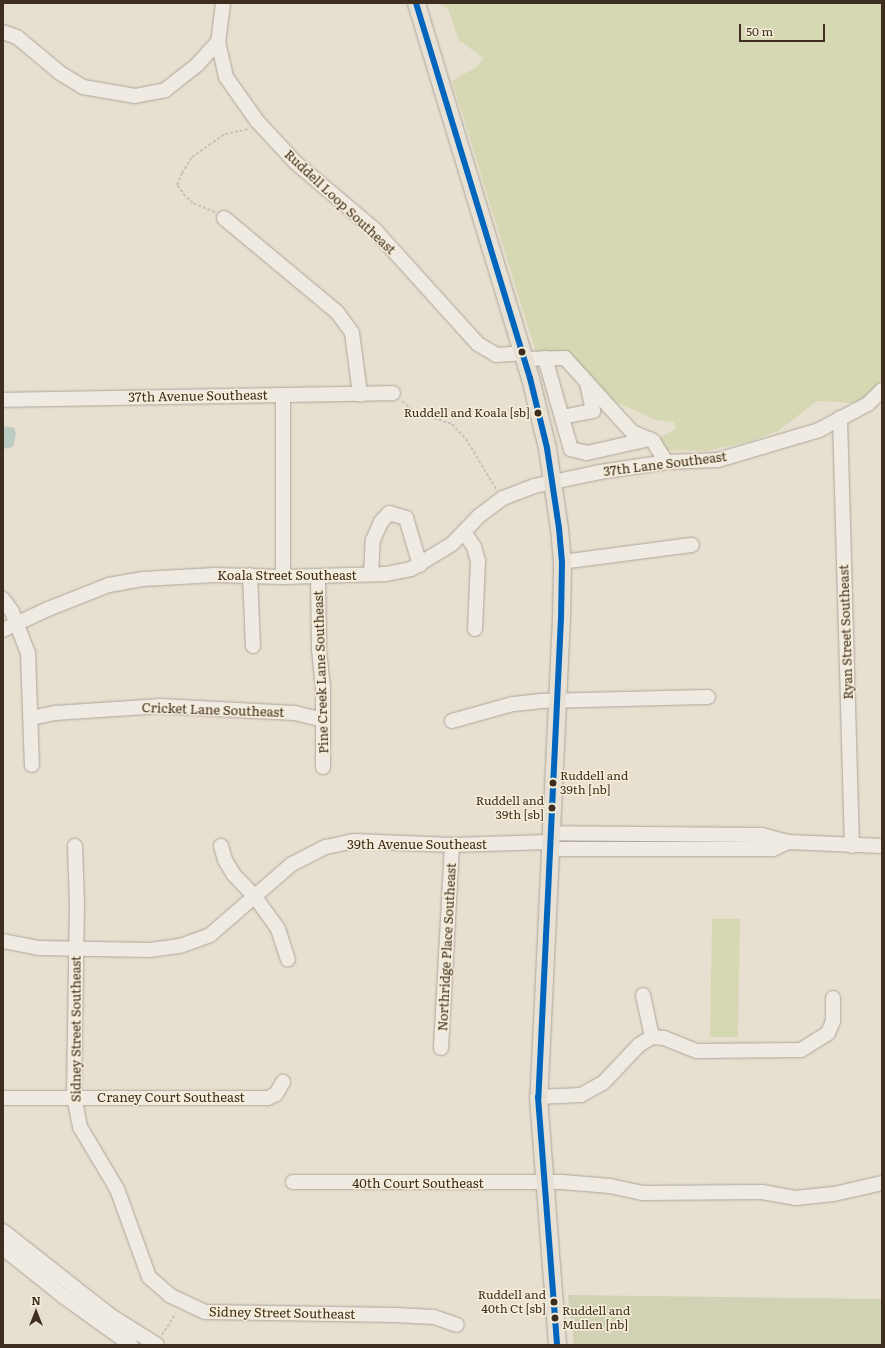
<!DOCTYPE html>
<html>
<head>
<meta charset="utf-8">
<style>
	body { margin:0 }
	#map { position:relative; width:885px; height:1348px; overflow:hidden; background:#e7e0d1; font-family:Literata,serif }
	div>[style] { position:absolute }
	.green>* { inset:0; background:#d6d7b3 }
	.cemetery>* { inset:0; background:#d1d1b3 }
	.water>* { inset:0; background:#bcccc2 }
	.path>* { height:2px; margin-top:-1px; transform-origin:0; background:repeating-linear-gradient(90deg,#c8c2b9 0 3px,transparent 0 5px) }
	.roads { filter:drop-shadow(0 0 1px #ada599) drop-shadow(0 0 1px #ada599) }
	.minor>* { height:14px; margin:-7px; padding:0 7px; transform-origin:7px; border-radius:7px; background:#efebe3 }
	.major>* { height:17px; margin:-8.5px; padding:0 8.5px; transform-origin:8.5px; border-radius:8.5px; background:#e6e1d4 }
	.bus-1>* { height:6px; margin:-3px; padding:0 3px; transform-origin:3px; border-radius:3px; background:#0065bd }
	.dots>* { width:11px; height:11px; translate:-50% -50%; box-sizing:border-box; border:2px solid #f7eed8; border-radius:50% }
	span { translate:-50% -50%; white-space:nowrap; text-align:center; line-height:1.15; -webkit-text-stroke:3px #f7eed8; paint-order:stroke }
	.bus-label { font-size:12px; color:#3d2e20 }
	.right { translate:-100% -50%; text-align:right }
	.left { translate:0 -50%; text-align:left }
	.street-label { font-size:13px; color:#3d2e20 }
	.frame { position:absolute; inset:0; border:4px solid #3d2e20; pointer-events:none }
	.north { position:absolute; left:16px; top:1292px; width:40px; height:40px; -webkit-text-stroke:3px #f7eed8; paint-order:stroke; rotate:0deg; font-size:11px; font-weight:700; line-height:16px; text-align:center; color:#3d2e20 }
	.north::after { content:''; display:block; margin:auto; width:14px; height:18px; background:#3d2e20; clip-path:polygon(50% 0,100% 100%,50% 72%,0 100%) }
	.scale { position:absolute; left:739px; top:24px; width:86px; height:18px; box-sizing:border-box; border:2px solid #3d2e20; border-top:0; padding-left:5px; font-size:12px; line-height:14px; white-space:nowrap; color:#3d2e20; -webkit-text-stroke:3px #f7eed8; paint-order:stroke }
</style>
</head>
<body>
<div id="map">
	<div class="green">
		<div style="clip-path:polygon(438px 3px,882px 3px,882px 390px,868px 404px,817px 401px,778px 431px,748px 442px,706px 451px,659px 450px,653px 441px,676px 429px,674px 422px,656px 420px,600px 395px,565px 358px,538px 359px,452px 81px,478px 66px,483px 58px,459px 40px,448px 9px)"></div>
		<div style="clip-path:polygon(712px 919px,740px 919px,738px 1037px,710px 1037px)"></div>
	</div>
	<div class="cemetery">
		<div style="clip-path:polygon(568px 1295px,882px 1299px,882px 1345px,574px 1345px)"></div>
	</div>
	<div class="water">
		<div style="clip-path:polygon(3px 426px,14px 428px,16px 433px,13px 447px,3px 449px)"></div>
	</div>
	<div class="path">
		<div style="left:215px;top:212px;width:24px;rotate:-158deg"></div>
		<div style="left:193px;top:203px;width:11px;rotate:-139deg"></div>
		<div style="left:185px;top:196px;width:14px;rotate:-126deg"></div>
		<div style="left:177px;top:185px;width:13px;rotate:-67deg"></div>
		<div style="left:182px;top:173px;width:19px;rotate:-58deg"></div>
		<div style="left:192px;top:157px;width:21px;rotate:-35deg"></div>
		<div style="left:209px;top:145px;width:19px;rotate:-35deg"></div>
		<div style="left:225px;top:134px;width:24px;rotate:-12deg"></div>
		<div style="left:402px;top:401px;width:17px;rotate:40deg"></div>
		<div style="left:415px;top:412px;width:39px;rotate:18deg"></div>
		<div style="left:452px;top:424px;width:21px;rotate:47deg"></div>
		<div style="left:466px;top:439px;width:58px;rotate:59deg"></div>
		<div style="left:162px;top:1335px;width:26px;rotate:-58deg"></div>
	</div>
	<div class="roads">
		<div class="minor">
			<div style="left:223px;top:3px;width:39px;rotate:97deg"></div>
			<div style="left:218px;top:42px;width:36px;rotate:77deg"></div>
			<div style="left:226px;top:77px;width:54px;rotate:54.8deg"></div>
			<div style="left:257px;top:121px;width:57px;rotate:47.1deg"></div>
			<div style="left:296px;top:163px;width:102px;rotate:40.2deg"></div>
			<div style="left:374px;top:229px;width:155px;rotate:47.9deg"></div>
			<div style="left:478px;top:344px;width:21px;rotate:31deg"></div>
			<div style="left:496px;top:355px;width:26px;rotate:-4deg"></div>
			<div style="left:3px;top:32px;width:15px;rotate:20deg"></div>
			<div style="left:17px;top:37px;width:56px;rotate:39.9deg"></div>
			<div style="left:60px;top:73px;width:27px;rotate:31deg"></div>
			<div style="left:83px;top:87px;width:53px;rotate:9.8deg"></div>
			<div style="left:135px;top:96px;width:31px;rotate:-11deg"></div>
			<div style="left:165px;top:90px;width:41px;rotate:-38deg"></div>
			<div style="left:197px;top:65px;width:31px;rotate:-48deg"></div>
			<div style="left:224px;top:218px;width:147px;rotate:39.8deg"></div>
			<div style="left:337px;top:312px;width:26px;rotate:54deg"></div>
			<div style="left:352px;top:333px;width:62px;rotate:82.5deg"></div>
			<div style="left:545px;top:358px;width:95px;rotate:74.1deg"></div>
			<div style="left:571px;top:449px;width:16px;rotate:14deg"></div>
			<div style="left:587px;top:453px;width:64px;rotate:-12.7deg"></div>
			<div style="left:524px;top:359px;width:41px;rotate:-1.4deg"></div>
			<div style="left:565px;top:358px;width:100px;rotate:47.8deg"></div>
			<div style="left:632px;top:432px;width:23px;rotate:23deg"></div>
			<div style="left:653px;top:441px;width:25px;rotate:58deg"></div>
			<div style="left:3px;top:400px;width:390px;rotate:-1deg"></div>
			<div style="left:562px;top:417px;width:32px;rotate:-11deg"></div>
			<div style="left:593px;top:411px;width:30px;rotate:-102deg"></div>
			<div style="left:840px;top:418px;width:428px;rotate:88.4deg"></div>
			<div style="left:464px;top:532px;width:18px;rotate:56deg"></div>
			<div style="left:474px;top:547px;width:15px;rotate:74deg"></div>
			<div style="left:478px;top:561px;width:68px;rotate:92.5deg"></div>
			<div style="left:562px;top:562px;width:131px;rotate:-7.5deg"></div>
			<div style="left:371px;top:574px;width:34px;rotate:-87deg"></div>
			<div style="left:373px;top:540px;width:20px;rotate:-66deg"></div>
			<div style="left:381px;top:522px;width:12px;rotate:-48deg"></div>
			<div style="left:389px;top:513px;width:18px;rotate:16deg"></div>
			<div style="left:406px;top:518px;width:49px;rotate:73.4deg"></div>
			<div style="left:250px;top:575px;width:71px;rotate:87.6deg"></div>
			<div style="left:318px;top:576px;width:74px;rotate:89.2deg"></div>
			<div style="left:319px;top:650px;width:36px;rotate:84deg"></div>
			<div style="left:323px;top:686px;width:81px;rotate:90deg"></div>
			<div style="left:283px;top:577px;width:182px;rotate:-90deg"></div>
			<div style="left:3px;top:599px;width:16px;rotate:55deg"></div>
			<div style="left:12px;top:612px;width:44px;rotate:68.7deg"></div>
			<div style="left:28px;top:653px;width:112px;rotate:88deg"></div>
			<div style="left:3px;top:630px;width:50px;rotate:-25deg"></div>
			<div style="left:48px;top:609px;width:66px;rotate:-21.5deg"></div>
			<div style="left:109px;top:585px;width:35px;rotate:-10deg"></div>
			<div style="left:143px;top:579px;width:72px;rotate:-3.2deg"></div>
			<div style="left:215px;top:575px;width:68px;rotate:1.7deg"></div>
			<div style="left:283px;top:577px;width:103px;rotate:-1.7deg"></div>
			<div style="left:386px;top:574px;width:25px;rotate:-11deg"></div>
			<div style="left:411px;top:569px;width:48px;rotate:-31.4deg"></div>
			<div style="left:452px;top:544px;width:39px;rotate:-46deg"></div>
			<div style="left:479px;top:516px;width:30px;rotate:-37deg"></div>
			<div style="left:503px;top:498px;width:33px;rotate:-21deg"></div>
			<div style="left:534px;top:486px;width:67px;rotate:-12deg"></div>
			<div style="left:600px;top:472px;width:67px;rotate:-8.6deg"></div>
			<div style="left:666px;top:462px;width:52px;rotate:-2.2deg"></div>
			<div style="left:718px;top:460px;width:105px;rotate:-16.5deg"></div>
			<div style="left:819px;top:430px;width:55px;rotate:-28deg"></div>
			<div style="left:868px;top:404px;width:20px;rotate:-45deg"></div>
			<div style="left:31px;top:718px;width:25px;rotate:-12deg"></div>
			<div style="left:55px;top:713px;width:106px;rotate:-3.8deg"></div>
			<div style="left:161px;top:706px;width:134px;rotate:3deg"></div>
			<div style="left:295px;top:713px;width:29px;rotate:14deg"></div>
			<div style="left:452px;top:721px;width:63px;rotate:-15.6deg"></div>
			<div style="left:513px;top:704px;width:29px;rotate:-6deg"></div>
			<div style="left:542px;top:701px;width:166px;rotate:-1.4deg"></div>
			<div style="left:788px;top:842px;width:94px;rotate:2.4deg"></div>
			<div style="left:75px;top:846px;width:57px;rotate:88deg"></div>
			<div style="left:77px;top:903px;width:193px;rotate:90.9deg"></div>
			<div style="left:74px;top:1096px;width:32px;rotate:79deg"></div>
			<div style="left:80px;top:1127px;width:72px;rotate:59.2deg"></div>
			<div style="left:117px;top:1189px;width:94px;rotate:70deg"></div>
			<div style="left:149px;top:1277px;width:29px;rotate:41deg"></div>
			<div style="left:171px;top:1296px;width:38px;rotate:25deg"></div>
			<div style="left:206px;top:1312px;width:190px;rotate:0.9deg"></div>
			<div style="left:396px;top:1315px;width:38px;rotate:3deg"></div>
			<div style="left:434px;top:1317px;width:24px;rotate:19deg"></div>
			<div style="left:221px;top:846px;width:15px;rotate:74deg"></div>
			<div style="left:225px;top:860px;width:17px;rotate:59deg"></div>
			<div style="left:234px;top:875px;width:30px;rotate:46deg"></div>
			<div style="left:255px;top:897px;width:39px;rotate:54deg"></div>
			<div style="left:278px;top:929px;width:32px;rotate:72deg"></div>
			<div style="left:549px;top:849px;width:224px"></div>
			<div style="left:773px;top:849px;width:17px;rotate:-25deg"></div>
			<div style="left:788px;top:842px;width:27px;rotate:-165deg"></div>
			<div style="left:762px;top:835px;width:212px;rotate:-179.5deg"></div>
			<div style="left:3px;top:941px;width:37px;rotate:11deg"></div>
			<div style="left:39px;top:948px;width:111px;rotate:1deg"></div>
			<div style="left:150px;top:950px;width:30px;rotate:-8deg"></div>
			<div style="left:180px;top:946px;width:32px;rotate:-20deg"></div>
			<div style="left:210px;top:935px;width:108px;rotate:-40.9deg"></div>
			<div style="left:292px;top:864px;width:38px;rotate:-27deg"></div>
			<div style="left:326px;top:847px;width:29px;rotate:-12deg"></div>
			<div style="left:354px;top:841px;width:98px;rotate:2.3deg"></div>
			<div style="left:452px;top:845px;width:97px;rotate:-1.8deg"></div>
			<div style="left:643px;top:995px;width:43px;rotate:77.9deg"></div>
			<div style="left:441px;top:1048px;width:203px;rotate:-86.9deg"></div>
			<div style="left:538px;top:1097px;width:43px;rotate:-2.7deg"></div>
			<div style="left:581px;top:1095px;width:25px;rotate:-29deg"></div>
			<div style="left:603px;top:1083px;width:52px;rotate:-46.5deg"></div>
			<div style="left:639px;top:1045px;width:15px;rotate:-32deg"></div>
			<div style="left:652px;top:1037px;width:12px;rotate:5deg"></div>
			<div style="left:664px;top:1038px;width:35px;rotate:22deg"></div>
			<div style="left:697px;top:1051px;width:104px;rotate:-0.6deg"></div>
			<div style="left:801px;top:1050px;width:32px;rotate:-32deg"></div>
			<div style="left:828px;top:1033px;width:13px;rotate:-67deg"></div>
			<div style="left:833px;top:1021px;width:23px;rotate:-90deg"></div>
			<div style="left:3px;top:1098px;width:265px"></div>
			<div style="left:268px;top:1098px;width:9px;rotate:-27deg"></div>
			<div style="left:276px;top:1094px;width:14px;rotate:-60deg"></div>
			<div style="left:293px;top:1182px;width:269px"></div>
			<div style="left:562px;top:1182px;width:48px;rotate:4.8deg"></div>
			<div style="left:610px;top:1186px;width:33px;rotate:12deg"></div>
			<div style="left:642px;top:1193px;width:120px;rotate:-0.5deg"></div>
			<div style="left:762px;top:1192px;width:34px;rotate:10deg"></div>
			<div style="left:795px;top:1198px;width:39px;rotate:-6deg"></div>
			<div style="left:834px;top:1194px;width:49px;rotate:-12.9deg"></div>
			<div style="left:3px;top:1231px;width:137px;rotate:38.2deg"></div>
			<div style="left:111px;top:1316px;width:54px;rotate:32.2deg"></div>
			<div style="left:3px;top:1248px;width:77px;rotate:38.7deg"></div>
			<div style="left:63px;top:1296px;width:84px;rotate:35.8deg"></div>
		</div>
		<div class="major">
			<div style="left:416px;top:3px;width:392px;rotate:73.1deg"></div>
			<div style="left:530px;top:378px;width:72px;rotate:76.3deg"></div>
			<div style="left:547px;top:448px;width:81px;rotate:81.5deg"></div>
			<div style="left:559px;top:528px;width:34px;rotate:85deg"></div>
			<div style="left:562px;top:562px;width:56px;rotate:91deg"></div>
			<div style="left:561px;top:618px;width:480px;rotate:92.7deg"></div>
			<div style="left:538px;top:1097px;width:249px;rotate:85.6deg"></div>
		</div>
	</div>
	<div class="bus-1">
		<div style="left:416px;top:3px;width:392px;rotate:73.1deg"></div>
		<div style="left:530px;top:378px;width:72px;rotate:76.3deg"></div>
		<div style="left:547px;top:448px;width:81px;rotate:81.5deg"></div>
		<div style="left:559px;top:528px;width:34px;rotate:85deg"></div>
		<div style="left:562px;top:562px;width:56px;rotate:91deg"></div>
		<div style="left:561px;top:618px;width:480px;rotate:92.7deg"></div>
		<div style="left:538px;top:1097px;width:249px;rotate:85.6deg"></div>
	</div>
	<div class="dots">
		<div style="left:522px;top:352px;background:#3d2e20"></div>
		<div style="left:538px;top:413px;background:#3d2e20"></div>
		<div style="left:553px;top:783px;background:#3d2e20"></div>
		<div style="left:552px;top:808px;background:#3d2e20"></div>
		<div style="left:554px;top:1302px;background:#3d2e20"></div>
		<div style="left:555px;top:1318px;background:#3d2e20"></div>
	</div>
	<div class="bus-label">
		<span class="right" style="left:530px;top:413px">Ruddell and Koala [sb]</span>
		<span class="left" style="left:560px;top:783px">Ruddell and<br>39th [nb]</span>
		<span class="right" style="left:544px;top:808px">Ruddell and<br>39th [sb]</span>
		<span class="right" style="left:546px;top:1302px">Ruddell and<br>40th Ct [sb]</span>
		<span class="left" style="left:562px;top:1318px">Ruddell and<br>Mullen [nb]</span>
	</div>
	<div class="street-label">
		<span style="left:340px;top:202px;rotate:43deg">Ruddell Loop Southeast</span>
		<span style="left:198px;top:396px;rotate:-1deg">37th Avenue Southeast</span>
		<span style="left:665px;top:464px;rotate:-7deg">37th Lane Southeast</span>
		<span style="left:287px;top:575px">Koala Street Southeast</span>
		<span style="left:846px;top:632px;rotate:-92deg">Ryan Street Southeast</span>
		<span style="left:321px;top:672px;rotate:-92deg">Pine Creek Lane Southeast</span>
		<span style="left:213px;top:710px;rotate:2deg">Cricket Lane Southeast</span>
		<span style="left:417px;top:844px">39th Avenue Southeast</span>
		<span style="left:447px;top:947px;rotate:-87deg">Northridge Place Southeast</span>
		<span style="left:76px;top:1029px;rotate:-90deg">Sidney Street Southeast</span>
		<span style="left:171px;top:1097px">Craney Court Southeast</span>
		<span style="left:418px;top:1183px">40th Court Southeast</span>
		<span style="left:282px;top:1313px;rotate:1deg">Sidney Street Southeast</span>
	</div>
	<div class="frame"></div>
	<div class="north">N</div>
	<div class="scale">50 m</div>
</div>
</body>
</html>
